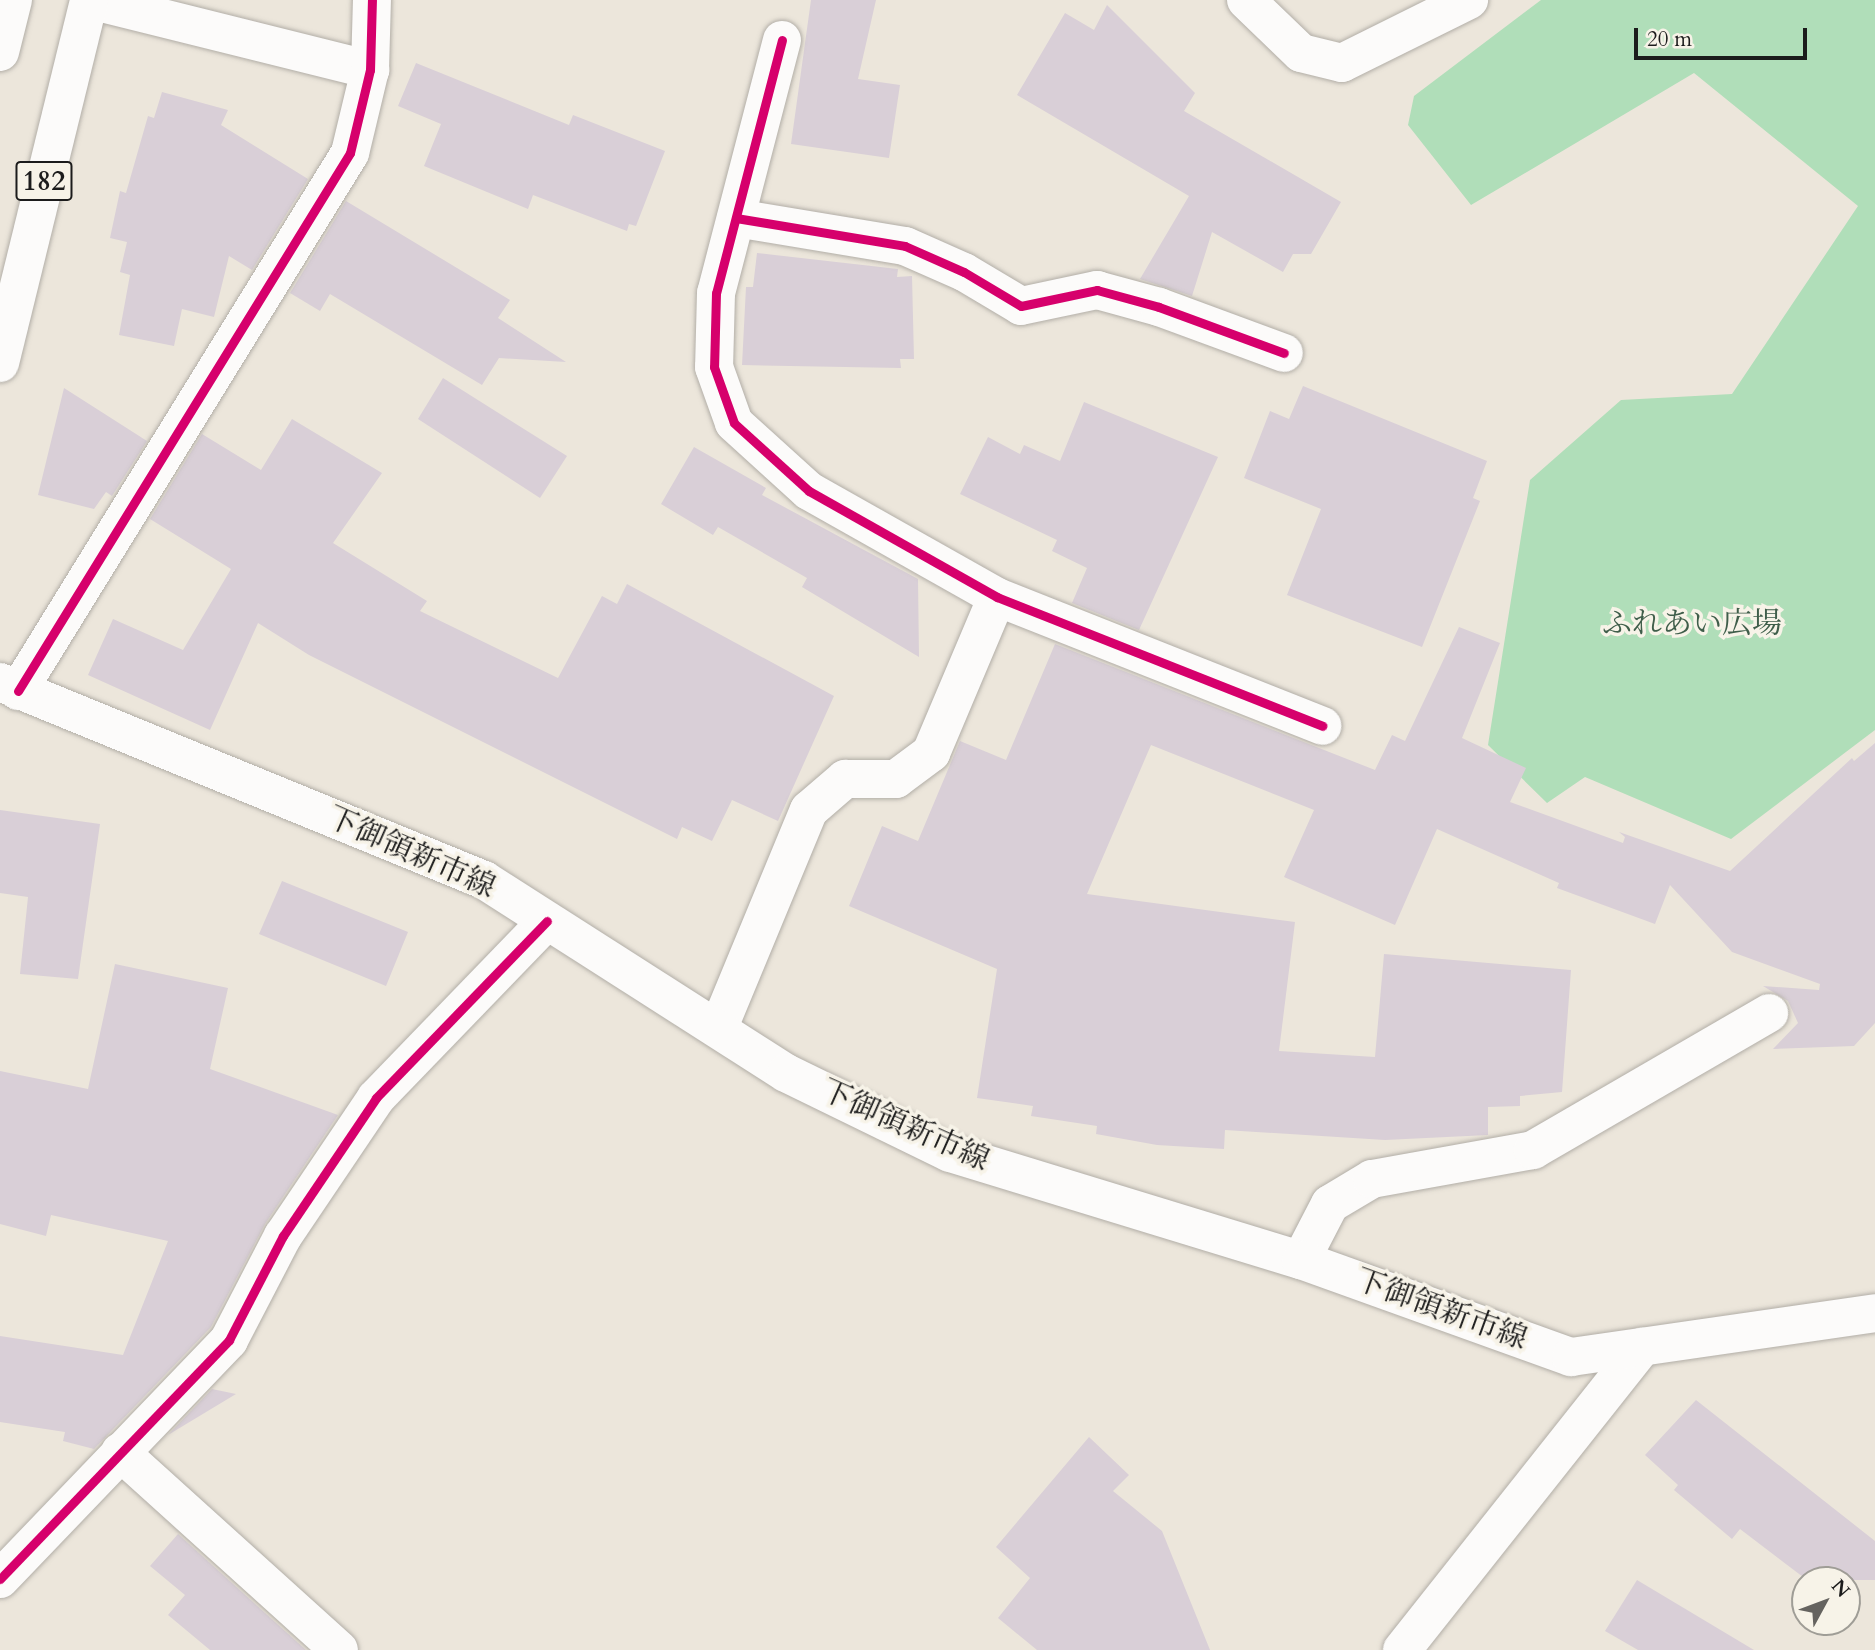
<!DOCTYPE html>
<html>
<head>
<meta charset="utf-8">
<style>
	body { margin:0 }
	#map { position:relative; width:1875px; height:1650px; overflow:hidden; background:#ece6db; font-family:Cardo,"Noto Serif JP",serif }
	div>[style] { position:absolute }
	.green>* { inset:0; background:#b0deb9 }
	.building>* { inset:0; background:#d9cfd7 }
	.roads { filter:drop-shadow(0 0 2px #b2aea7) drop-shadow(0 0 2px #b2aea7) }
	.minor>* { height:38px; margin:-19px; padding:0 19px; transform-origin:19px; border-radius:19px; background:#fcfbfa }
	.major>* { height:38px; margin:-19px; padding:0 19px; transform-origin:19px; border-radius:19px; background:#fcfbfa }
	.highway>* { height:38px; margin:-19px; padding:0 19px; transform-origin:19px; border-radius:19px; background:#fcfbfa }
	.cycleway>* { height:9px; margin:-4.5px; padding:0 4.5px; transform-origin:4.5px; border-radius:4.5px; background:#d6006c }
	span { translate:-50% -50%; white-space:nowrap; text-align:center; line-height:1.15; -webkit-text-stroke:7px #f7f3e8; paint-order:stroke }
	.shield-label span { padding:2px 5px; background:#f7f3e8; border:2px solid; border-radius:5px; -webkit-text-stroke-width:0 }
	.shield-label { font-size:28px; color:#1c1c1c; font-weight:700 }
	.park-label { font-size:30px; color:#3f5e4a }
	.street-label { font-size:30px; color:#1c1c1c }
	.north { position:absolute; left:1791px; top:1566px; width:70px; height:70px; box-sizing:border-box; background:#f7f3e8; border:2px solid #9f9d96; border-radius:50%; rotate:49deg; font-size:19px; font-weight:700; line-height:28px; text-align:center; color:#1c1c1c }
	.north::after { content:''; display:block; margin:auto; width:24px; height:32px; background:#65635f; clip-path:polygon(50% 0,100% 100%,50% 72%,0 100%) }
	.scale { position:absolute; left:1634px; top:28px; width:173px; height:32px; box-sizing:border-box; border:4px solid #1c1c1c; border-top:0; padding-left:9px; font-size:21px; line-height:24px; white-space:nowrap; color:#1c1c1c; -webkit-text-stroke:5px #f7f3e8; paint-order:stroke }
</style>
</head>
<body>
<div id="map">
	<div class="green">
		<div style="clip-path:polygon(1541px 0,1875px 0,1875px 730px,1731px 839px,1585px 777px,1547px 803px,1488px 745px,1530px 480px,1621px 400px,1732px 394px,1858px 206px,1694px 73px,1471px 205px,1408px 125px,1414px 96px)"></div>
	</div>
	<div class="building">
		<div style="clip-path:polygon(811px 0,876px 0,858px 79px,900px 85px,889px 158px,791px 144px)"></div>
		<div style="clip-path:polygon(1107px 5px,1195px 93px,1184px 111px,1341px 202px,1311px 254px,1293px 254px,1283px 272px,1212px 232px,1192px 296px,1140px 279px,1189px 196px,1017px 95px,1065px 13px,1094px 30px)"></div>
		<div style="clip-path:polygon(416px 63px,569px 125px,573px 115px,665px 151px,636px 226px,629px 224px,627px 231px,533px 195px,528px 209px,424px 166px,441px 124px,398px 106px)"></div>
		<div style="clip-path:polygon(162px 92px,228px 110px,221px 125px,308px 179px,252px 270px,229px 256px,214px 317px,182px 309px,174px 346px,119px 335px,130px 275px,120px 272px,127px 242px,110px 238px,120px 191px,126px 193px,148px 116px,154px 118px)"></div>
		<div style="clip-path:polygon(346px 201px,510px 300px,498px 318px,566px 362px,499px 358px,482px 385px,330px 294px,320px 311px,290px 293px)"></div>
		<div style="clip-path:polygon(757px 253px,898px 269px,897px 277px,912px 276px,914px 359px,900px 359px,901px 368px,742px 365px,746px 287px,753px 287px)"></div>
		<div style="clip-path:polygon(443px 378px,567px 456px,540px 498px,418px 419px)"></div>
		<div style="clip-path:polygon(1303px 386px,1487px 461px,1473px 498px,1480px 501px,1422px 647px,1287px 595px,1321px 509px,1244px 478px,1270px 411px,1289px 419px)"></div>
		<div style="clip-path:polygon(64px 388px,147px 441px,112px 496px,106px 492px,94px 509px,38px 495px)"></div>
		<div style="clip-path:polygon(1084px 402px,1218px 457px,1139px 630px,1072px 603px,1087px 568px,1052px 551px,1057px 540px,960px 494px,988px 437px,1020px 454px,1024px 445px,1060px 461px)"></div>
		<div style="clip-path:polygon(292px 419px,382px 473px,333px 543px,427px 601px,420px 611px,558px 678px,602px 596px,617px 604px,627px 584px,834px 696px,778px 821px,732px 800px,712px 841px,682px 827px,677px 839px,309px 655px,258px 623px,210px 730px,88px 675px,113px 619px,183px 650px,231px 569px,150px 519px,202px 434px,261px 470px)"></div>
		<div style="clip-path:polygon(694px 447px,766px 488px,762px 495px,918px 579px,919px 657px,802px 587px,807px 578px,718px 527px,713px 535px,661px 504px)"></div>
		<div style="clip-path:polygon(1459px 627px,1500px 643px,1462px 738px,1526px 768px,1510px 802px,1623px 843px,1625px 837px,1619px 832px,1730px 871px,1852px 758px,1854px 761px,1875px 743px,1875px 1023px,1854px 1046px,1773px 1049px,1798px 1023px,1788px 1001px,1763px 986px,1819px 990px,1820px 984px,1732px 952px,1670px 885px,1655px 924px,1557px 888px,1559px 883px,1437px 829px,1395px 925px,1284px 877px,1314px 810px,1151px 745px,1087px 894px,1295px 922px,1279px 1051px,1375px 1057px,1384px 954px,1571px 970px,1562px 1092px,1520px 1096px,1520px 1106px,1488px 1107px,1488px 1135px,1385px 1140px,1225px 1130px,1224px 1149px,1157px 1145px,1096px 1134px,1097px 1126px,1031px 1116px,1033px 1106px,977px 1098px,997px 969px,849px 906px,882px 826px,918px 841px,960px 741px,1006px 760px,1055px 644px,1375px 770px,1392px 735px,1405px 741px)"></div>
		<div style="clip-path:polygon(0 810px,100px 824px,78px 979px,20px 974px,28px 897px,0 893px)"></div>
		<div style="clip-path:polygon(282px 881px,408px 932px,386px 986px,259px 934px)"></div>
		<div style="clip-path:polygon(115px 964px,228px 988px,210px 1069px,338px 1115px,265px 1224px,211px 1327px,94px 1449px,63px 1441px,65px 1432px,0 1422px,0 1336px,123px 1355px,168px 1241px,51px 1215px,46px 1236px,0 1224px,0 1071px,88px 1089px)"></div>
		<div style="clip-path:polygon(212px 1389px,236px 1394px,168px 1435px)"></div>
		<div style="clip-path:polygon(1696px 1400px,1875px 1541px,1875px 1580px,1807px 1580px,1740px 1529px,1732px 1539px,1674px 1490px,1678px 1485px,1645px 1455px)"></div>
		<div style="clip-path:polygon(1089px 1437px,1129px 1475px,1113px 1491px,1162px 1531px,1210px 1650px,1037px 1650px,998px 1618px,1030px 1578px,996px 1547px)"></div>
		<div style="clip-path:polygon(178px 1534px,306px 1650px,210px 1650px,168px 1615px,185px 1595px,150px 1566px)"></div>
		<div style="clip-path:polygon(1637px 1580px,1754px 1650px,1638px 1650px,1605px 1631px)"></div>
	</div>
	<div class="roads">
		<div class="minor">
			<div style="left:90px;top:0;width:289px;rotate:14deg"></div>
			<div style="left:1246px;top:0;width:76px;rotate:43.9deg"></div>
			<div style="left:1301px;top:53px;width:42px;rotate:13.7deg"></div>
			<div style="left:1342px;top:63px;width:142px;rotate:-26.4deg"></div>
			<div style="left:782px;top:40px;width:261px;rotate:104.6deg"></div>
			<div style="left:716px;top:293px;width:74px;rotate:91.5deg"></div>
			<div style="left:714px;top:367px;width:59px;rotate:70.3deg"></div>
			<div style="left:734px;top:423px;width:101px;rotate:42.2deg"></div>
			<div style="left:809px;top:491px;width:216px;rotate:29.4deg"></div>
			<div style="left:997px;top:597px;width:350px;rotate:21.6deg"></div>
			<div style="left:736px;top:218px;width:171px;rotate:9.4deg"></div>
			<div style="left:905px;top:246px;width:64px;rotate:23.8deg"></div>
			<div style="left:964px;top:272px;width:66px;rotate:30.8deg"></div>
			<div style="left:1021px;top:306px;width:78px;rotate:-11.9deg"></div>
			<div style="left:1097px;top:290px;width:64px;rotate:15.3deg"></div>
			<div style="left:1159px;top:307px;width:133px;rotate:20.2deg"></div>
			<div style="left:18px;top:691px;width:632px;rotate:-58.32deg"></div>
			<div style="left:350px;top:153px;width:85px;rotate:-76.5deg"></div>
			<div style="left:370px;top:70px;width:70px;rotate:-88.4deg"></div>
			<div style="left:719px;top:1027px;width:235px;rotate:-67.5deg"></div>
			<div style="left:809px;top:810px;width:48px;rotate:-40.7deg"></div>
			<div style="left:845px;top:779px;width:51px"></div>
			<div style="left:896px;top:779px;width:44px;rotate:-36.6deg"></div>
			<div style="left:931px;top:753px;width:169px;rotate:-67.1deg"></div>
			<div style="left:1301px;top:1260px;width:63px;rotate:-62.6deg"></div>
			<div style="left:1330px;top:1204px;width:49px;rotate:-30.8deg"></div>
			<div style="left:1372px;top:1179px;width:164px;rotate:-10.2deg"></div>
			<div style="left:1533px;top:1150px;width:273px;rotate:-30.1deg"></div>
			<div style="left:120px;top:1452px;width:295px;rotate:42.1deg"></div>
			<div style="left:0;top:1579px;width:331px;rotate:-46.2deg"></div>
			<div style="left:229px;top:1340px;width:117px;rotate:-62.6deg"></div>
			<div style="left:283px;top:1236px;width:166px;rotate:-56deg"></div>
			<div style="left:376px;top:1098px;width:246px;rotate:-46deg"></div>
			<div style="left:1402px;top:1650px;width:387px;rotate:-51.6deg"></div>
		</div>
		<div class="major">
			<div style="left:0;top:682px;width:523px;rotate:22.25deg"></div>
			<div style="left:484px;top:880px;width:358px;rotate:32.6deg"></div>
			<div style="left:786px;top:1073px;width:182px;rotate:26deg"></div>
			<div style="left:950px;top:1153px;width:367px;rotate:17deg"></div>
			<div style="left:1301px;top:1260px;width:287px;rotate:19.8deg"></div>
			<div style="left:1571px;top:1357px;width:307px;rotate:-8.2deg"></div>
		</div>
		<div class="highway">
			<div style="left:0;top:52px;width:54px;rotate:-76deg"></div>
			<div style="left:0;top:363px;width:374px;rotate:-76.2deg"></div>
		</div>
	</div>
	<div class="cycleway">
		<div style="left:782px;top:40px;width:261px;rotate:104.6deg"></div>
		<div style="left:716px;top:293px;width:74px;rotate:91.5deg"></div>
		<div style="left:714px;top:367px;width:59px;rotate:70.3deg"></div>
		<div style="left:734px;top:423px;width:101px;rotate:42.2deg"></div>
		<div style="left:809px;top:491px;width:216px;rotate:29.4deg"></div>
		<div style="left:997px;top:597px;width:350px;rotate:21.6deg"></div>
		<div style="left:736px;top:218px;width:171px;rotate:9.4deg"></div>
		<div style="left:905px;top:246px;width:64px;rotate:23.8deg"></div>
		<div style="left:964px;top:272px;width:66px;rotate:30.8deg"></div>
		<div style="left:1021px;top:306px;width:78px;rotate:-11.9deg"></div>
		<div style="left:1097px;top:290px;width:64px;rotate:15.3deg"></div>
		<div style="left:1159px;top:307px;width:133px;rotate:20.2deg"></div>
		<div style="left:18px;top:691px;width:632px;rotate:-58.32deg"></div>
		<div style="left:350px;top:153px;width:85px;rotate:-76.5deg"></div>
		<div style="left:370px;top:70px;width:70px;rotate:-88.4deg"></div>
		<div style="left:0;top:1579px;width:331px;rotate:-46.2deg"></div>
		<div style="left:229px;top:1340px;width:117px;rotate:-62.6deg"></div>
		<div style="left:283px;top:1236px;width:166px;rotate:-56deg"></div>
		<div style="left:376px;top:1098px;width:246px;rotate:-46deg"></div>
	</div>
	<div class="shield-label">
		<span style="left:44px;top:181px">182</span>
	</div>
	<div class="park-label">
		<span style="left:1692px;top:624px">ふれあい広場</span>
	</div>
	<div class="street-label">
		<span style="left:411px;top:853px;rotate:24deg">下御領新市線</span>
		<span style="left:905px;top:1126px;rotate:24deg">下御領新市線</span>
		<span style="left:1441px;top:1310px;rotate:20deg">下御領新市線</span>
	</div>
	<div class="north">N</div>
	<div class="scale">20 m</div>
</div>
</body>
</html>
